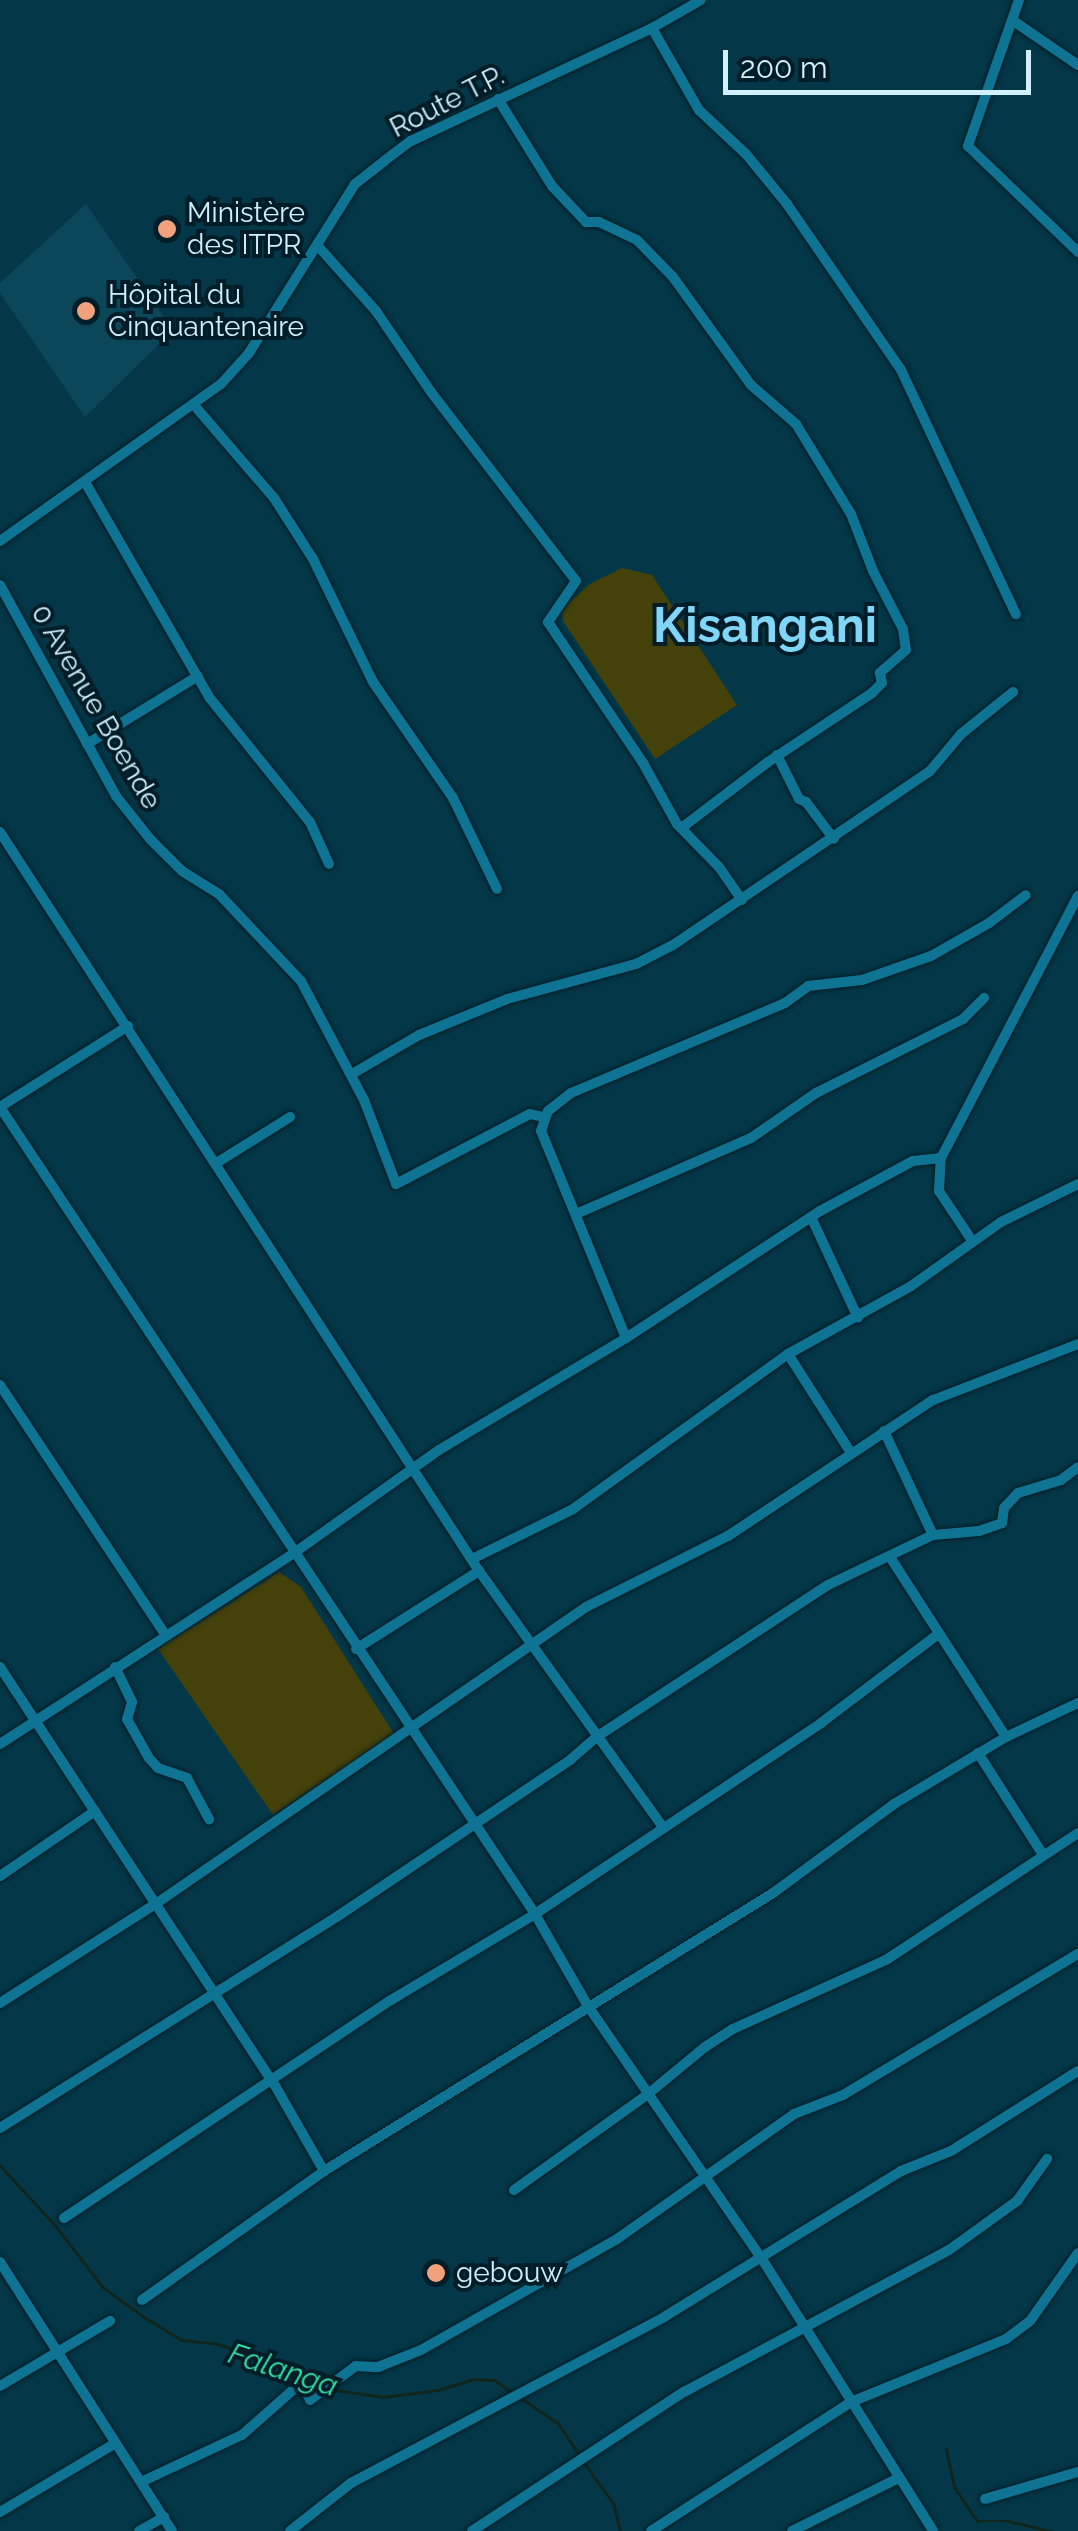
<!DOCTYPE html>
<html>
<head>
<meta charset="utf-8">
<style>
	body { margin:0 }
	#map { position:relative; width:1078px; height:2531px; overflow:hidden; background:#043848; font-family:Raleway,sans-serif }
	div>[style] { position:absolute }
	.built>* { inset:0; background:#0c4659 }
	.green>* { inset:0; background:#44410b }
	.stream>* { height:2.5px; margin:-1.25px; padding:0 1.25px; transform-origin:1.25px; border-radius:1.25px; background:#10261d }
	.roads { filter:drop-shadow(0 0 2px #021d27) drop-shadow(0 0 2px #021d27) }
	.minor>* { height:10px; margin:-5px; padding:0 5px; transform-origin:5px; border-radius:5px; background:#0f7493 }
	.dots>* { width:28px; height:28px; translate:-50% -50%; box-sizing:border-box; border:5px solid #021d27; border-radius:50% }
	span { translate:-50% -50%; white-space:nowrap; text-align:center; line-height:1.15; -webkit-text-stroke:8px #021d27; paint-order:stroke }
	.street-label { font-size:28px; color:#d0f0fe }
	.poi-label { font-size:28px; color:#d0f0fe }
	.left { translate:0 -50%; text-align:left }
	.water-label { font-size:30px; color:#34e0a8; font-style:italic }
	.town-label { font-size:48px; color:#80d6f8; font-weight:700 }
	.scale { position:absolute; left:723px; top:50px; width:308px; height:45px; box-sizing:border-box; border:5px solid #d0f0fe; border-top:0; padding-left:12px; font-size:30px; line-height:35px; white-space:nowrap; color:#d0f0fe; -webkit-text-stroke:8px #021d27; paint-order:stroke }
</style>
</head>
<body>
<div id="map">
	<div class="built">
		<div style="clip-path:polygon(86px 204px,173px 330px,85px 417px,0 293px,0 283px)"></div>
	</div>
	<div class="green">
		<div style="clip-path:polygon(622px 568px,652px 575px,737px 705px,655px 759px,563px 621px,562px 609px,590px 584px)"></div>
		<div style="clip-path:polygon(279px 1572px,301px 1587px,394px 1734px,273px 1815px,158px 1649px)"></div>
	</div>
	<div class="stream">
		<div style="left:0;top:2165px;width:81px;rotate:47.5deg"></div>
		<div style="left:55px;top:2225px;width:78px;rotate:52.3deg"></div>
		<div style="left:103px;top:2287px;width:51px;rotate:36.2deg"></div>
		<div style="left:144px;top:2317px;width:44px;rotate:31.2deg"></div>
		<div style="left:182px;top:2340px;width:36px;rotate:6deg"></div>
		<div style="left:218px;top:2344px;width:60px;rotate:17.5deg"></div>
		<div style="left:275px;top:2362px;width:53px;rotate:27.1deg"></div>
		<div style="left:329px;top:2389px;width:55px;rotate:8.4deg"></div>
		<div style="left:383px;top:2397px;width:55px;rotate:-7.3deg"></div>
		<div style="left:438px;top:2390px;width:37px;rotate:-17deg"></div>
		<div style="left:473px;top:2379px;width:22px;rotate:3deg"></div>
		<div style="left:495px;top:2380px;width:24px;rotate:36deg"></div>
		<div style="left:521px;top:2398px;width:45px;rotate:34deg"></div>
		<div style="left:558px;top:2423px;width:37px;rotate:56deg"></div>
		<div style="left:946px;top:2448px;width:41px;rotate:77.3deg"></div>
		<div style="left:955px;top:2488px;width:40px;rotate:56deg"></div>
		<div style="left:977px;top:2521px;width:31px"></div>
		<div style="left:1008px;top:2521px;width:44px;rotate:13.1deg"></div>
		<div style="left:583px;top:2461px;width:53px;rotate:54.2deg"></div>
		<div style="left:614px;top:2504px;width:28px;rotate:77deg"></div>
	</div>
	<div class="roads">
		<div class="minor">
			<div style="left:1019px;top:0;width:155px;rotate:109.3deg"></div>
			<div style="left:968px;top:146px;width:153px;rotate:43.9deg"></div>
			<div style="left:1012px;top:20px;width:80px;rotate:34.3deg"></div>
			<div style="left:652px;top:28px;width:95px;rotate:60.2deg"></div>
			<div style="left:699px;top:110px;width:64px;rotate:43.1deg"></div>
			<div style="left:746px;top:154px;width:65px;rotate:50.6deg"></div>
			<div style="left:787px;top:204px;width:201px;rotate:55.5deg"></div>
			<div style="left:901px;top:370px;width:270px;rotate:64.8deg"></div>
			<div style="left:498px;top:99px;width:102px;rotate:58.2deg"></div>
			<div style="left:552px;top:186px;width:50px;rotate:46.6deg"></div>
			<div style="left:586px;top:222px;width:13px"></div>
			<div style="left:599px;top:222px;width:42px;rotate:25.3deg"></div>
			<div style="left:637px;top:240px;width:52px;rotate:45.8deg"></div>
			<div style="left:673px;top:277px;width:133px;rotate:54.2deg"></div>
			<div style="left:751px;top:385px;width:60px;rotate:40.9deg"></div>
			<div style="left:796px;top:424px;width:105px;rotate:58.6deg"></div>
			<div style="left:851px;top:514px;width:61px;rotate:68.9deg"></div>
			<div style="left:873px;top:571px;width:65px;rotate:62.7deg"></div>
			<div style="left:903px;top:629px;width:21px;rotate:82deg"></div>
			<div style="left:906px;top:650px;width:35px;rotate:139deg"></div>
			<div style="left:880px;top:673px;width:10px;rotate:79deg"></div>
			<div style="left:882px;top:683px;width:14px;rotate:135deg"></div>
			<div style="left:872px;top:693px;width:125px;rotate:146.4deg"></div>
			<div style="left:768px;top:762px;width:106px;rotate:142.7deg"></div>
			<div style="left:317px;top:245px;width:89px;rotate:48.2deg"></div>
			<div style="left:376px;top:311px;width:98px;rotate:55.8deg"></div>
			<div style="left:431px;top:392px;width:238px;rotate:52.5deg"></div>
			<div style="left:576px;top:581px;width:50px;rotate:124.3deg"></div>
			<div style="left:548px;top:622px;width:170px;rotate:56deg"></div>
			<div style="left:643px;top:763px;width:70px;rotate:60.9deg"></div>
			<div style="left:677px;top:824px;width:60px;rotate:45.7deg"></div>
			<div style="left:719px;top:867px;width:40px;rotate:55.1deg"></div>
			<div style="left:194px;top:405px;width:123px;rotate:49.3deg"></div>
			<div style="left:274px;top:498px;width:72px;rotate:57.4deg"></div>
			<div style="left:313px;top:559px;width:137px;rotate:64deg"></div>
			<div style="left:373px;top:682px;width:141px;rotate:55.4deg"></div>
			<div style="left:453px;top:798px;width:101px;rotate:64.2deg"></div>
			<div style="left:85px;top:482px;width:248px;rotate:60deg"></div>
			<div style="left:209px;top:697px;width:161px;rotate:51.1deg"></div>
			<div style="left:310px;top:822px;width:46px;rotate:65.7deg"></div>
			<div style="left:0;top:541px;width:271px;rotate:-35.4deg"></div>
			<div style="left:221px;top:384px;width:42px;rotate:-47.9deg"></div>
			<div style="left:249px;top:353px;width:199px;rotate:-57.9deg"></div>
			<div style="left:355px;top:184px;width:37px;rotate:-38deg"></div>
			<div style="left:384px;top:161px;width:34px;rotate:-37deg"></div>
			<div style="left:411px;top:141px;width:266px;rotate:-25.1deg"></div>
			<div style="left:652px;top:28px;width:56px;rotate:-29.7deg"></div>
			<div style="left:0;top:585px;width:241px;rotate:61.2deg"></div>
			<div style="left:116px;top:796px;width:55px;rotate:51.7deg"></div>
			<div style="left:150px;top:839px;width:45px;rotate:45deg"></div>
			<div style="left:182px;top:871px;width:44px;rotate:31.9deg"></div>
			<div style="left:219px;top:894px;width:120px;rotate:46.7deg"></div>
			<div style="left:301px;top:981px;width:135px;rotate:62.1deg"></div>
			<div style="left:364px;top:1100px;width:90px;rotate:69.1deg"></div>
			<div style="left:396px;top:1184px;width:151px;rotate:-27.6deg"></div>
			<div style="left:530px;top:1114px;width:13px;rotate:13deg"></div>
			<div style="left:87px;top:744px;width:130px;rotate:-31.5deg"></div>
			<div style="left:777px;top:755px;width:49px;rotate:63.4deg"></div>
			<div style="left:799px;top:799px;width:8px;rotate:23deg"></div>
			<div style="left:806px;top:802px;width:46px;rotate:52.9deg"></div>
			<div style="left:0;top:832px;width:881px;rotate:57.05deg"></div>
			<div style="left:479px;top:1571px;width:314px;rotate:54.3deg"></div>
			<div style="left:128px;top:1026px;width:151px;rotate:147.7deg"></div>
			<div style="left:0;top:1107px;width:968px;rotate:56.46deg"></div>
			<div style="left:535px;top:1914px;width:106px;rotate:60.1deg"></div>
			<div style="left:588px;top:2006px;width:307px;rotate:55.5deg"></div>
			<div style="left:762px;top:2259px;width:321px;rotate:57.8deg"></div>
			<div style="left:352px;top:1074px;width:78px;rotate:-30.2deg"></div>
			<div style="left:419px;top:1035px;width:95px;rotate:-22.2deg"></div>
			<div style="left:507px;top:999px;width:134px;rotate:-15.2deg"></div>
			<div style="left:636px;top:964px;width:42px;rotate:-27.2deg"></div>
			<div style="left:673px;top:945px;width:310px;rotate:-34.1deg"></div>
			<div style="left:930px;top:771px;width:48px;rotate:-50deg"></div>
			<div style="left:961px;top:734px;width:67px;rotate:-38.9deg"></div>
			<div style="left:218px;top:1162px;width:85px;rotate:-32deg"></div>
			<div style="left:576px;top:1214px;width:191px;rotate:-23.5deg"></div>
			<div style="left:751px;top:1138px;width:79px;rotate:-34.7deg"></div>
			<div style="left:816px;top:1093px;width:165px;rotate:-26.7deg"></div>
			<div style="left:963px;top:1019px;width:30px;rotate:-45deg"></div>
			<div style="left:811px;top:1217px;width:111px;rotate:65deg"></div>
			<div style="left:971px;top:1239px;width:58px;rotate:-123.7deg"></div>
			<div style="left:939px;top:1191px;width:33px;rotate:-87deg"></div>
			<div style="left:941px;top:1158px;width:296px;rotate:-62.4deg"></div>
			<div style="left:626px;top:1338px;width:224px;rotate:-112.3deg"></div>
			<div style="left:541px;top:1131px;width:21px;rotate:-71deg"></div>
			<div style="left:548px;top:1111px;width:29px;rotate:-38deg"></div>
			<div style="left:571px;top:1093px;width:232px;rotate:-22.8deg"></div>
			<div style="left:785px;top:1003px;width:29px;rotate:-36deg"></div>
			<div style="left:808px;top:986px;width:54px;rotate:-6.3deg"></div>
			<div style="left:862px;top:980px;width:73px;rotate:-19.2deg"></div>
			<div style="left:931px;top:956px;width:67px;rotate:-29.6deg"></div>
			<div style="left:989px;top:923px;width:46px;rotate:-37.1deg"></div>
			<div style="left:788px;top:1354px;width:117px;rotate:57.5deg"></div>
			<div style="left:0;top:1385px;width:299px;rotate:56.5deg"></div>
			<div style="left:884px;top:1431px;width:115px;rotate:64.8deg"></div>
			<div style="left:890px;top:1557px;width:214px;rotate:57.2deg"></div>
			<div style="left:472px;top:1559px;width:113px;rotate:-26.3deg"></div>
			<div style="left:573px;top:1509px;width:265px;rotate:-35.8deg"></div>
			<div style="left:788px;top:1354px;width:141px;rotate:-28.9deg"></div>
			<div style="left:911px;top:1286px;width:110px;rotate:-35.4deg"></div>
			<div style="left:1001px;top:1222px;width:86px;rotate:-26.3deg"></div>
			<div style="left:356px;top:1649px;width:146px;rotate:-32.4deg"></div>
			<div style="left:0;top:1667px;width:497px;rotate:56.7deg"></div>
			<div style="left:273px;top:2082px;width:103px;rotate:60.2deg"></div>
			<div style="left:115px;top:1667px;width:39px;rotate:64deg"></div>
			<div style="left:132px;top:1702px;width:18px;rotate:106deg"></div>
			<div style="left:127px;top:1719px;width:45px;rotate:60.6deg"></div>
			<div style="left:149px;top:1758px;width:13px;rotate:48deg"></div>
			<div style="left:158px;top:1768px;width:31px;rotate:19deg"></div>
			<div style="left:187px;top:1778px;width:47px;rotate:61.8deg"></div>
			<div style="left:0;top:1744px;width:351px;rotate:-33deg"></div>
			<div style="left:294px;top:1553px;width:178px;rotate:-35.4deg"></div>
			<div style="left:439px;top:1450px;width:218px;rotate:-30.9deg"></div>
			<div style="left:626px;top:1338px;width:232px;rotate:-33.2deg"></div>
			<div style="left:820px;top:1211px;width:106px;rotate:-28.3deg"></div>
			<div style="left:913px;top:1161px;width:28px;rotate:-6deg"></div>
			<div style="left:978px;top:1753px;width:119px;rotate:57.4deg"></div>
			<div style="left:0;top:1876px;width:115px;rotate:-34.4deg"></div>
			<div style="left:0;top:2003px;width:186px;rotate:-32.5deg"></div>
			<div style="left:157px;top:1903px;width:521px;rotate:-34.6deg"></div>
			<div style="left:586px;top:1607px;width:159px;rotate:-26.6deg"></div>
			<div style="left:728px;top:1536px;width:246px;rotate:-33.6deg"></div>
			<div style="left:933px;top:1400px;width:155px;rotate:-21.1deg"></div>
			<div style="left:0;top:2128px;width:399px;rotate:-32.1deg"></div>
			<div style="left:338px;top:1916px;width:280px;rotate:-33.9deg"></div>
			<div style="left:570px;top:1760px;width:37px;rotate:-41deg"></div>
			<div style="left:598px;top:1736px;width:275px;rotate:-33.3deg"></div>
			<div style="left:828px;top:1585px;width:116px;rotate:-25.5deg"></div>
			<div style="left:933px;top:1535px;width:46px;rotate:-5deg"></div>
			<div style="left:979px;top:1531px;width:24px;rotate:-19deg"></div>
			<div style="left:1002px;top:1523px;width:15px;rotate:-82deg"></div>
			<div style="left:1004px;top:1508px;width:21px;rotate:-47deg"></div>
			<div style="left:1018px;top:1493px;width:45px;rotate:-16.8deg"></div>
			<div style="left:1061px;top:1480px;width:21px;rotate:-37deg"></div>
			<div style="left:514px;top:2190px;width:165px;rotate:-35.6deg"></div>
			<div style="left:648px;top:2094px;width:74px;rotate:-39.5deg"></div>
			<div style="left:705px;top:2047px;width:33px;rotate:-33deg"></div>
			<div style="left:733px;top:2029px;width:168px;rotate:-24.3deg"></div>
			<div style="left:886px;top:1960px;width:230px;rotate:-33.5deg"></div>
			<div style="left:64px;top:2218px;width:393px;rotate:-33.7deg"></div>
			<div style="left:391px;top:2000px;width:168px;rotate:-30.8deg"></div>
			<div style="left:535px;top:1914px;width:344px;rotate:-33.7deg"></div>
			<div style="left:821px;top:1723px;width:146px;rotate:-37.2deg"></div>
			<div style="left:0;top:2262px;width:319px;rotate:57.4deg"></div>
			<div style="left:142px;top:2300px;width:223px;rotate:-35.3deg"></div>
			<div style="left:324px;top:2171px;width:528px;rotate:-31.76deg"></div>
			<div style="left:773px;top:1893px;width:150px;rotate:-36.3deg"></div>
			<div style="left:894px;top:1804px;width:131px;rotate:-30.9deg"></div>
			<div style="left:1006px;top:1737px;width:80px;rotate:-25.3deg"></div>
			<div style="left:0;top:2386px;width:128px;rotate:-30.6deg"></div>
			<div style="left:141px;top:2482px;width:111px;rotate:-25deg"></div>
			<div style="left:242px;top:2435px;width:69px;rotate:-41.5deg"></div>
			<div style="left:294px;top:2389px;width:11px;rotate:5deg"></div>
			<div style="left:305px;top:2390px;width:11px;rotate:63deg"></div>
			<div style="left:310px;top:2400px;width:57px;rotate:-36.5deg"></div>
			<div style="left:356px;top:2366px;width:22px;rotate:3deg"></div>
			<div style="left:378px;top:2367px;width:46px;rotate:-21.6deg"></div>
			<div style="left:421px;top:2350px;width:225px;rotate:-29.5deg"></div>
			<div style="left:617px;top:2239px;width:217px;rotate:-35.2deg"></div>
			<div style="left:794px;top:2114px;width:53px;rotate:-21.2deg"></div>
			<div style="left:843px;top:2095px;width:274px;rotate:-31deg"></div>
			<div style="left:985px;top:2499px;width:97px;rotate:-16.2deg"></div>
			<div style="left:0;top:2512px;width:133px;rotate:-30.8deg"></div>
			<div style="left:139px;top:2531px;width:29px;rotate:-29deg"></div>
			<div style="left:290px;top:2531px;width:78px;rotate:-38.2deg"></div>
			<div style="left:351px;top:2483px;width:354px;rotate:-27.9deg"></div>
			<div style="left:664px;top:2317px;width:278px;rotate:-31.6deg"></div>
			<div style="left:901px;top:2171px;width:54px;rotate:-21.8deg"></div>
			<div style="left:951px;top:2151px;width:150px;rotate:-32.2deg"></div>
			<div style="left:472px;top:2531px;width:254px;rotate:-33.3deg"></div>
			<div style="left:684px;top:2392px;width:301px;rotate:-28.2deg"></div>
			<div style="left:949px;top:2250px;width:84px;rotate:-35.8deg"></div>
			<div style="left:1017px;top:2201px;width:52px;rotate:-54.5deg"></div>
			<div style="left:651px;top:2531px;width:238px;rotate:-32.8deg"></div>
			<div style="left:851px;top:2402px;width:167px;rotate:-22.1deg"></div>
			<div style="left:1006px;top:2339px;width:30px;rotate:-37deg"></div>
			<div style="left:1030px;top:2321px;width:83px;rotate:-54.8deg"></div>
			<div style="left:792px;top:2531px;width:119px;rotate:-26.4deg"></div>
		</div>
	</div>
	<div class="dots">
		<div style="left:167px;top:229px;background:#f1a17c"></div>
		<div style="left:86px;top:311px;background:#f1a17c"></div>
		<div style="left:436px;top:2273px;background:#f1a17c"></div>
	</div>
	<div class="street-label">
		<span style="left:447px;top:102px;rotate:-27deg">Route T.P.</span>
		<span style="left:96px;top:707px;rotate:60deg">0 Avenue Boende</span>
	</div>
	<div class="poi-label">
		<span class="left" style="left:187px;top:229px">Ministère<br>des ITPR</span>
		<span class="left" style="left:108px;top:311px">Hôpital du<br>Cinquantenaire</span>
		<span class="left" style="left:456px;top:2273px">gebouw</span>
	</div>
	<div class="water-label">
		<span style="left:283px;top:2370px;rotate:18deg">Falanga</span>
	</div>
	<div class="town-label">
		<span style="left:765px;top:626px">Kisangani</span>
	</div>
	<div class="scale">200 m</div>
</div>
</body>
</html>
